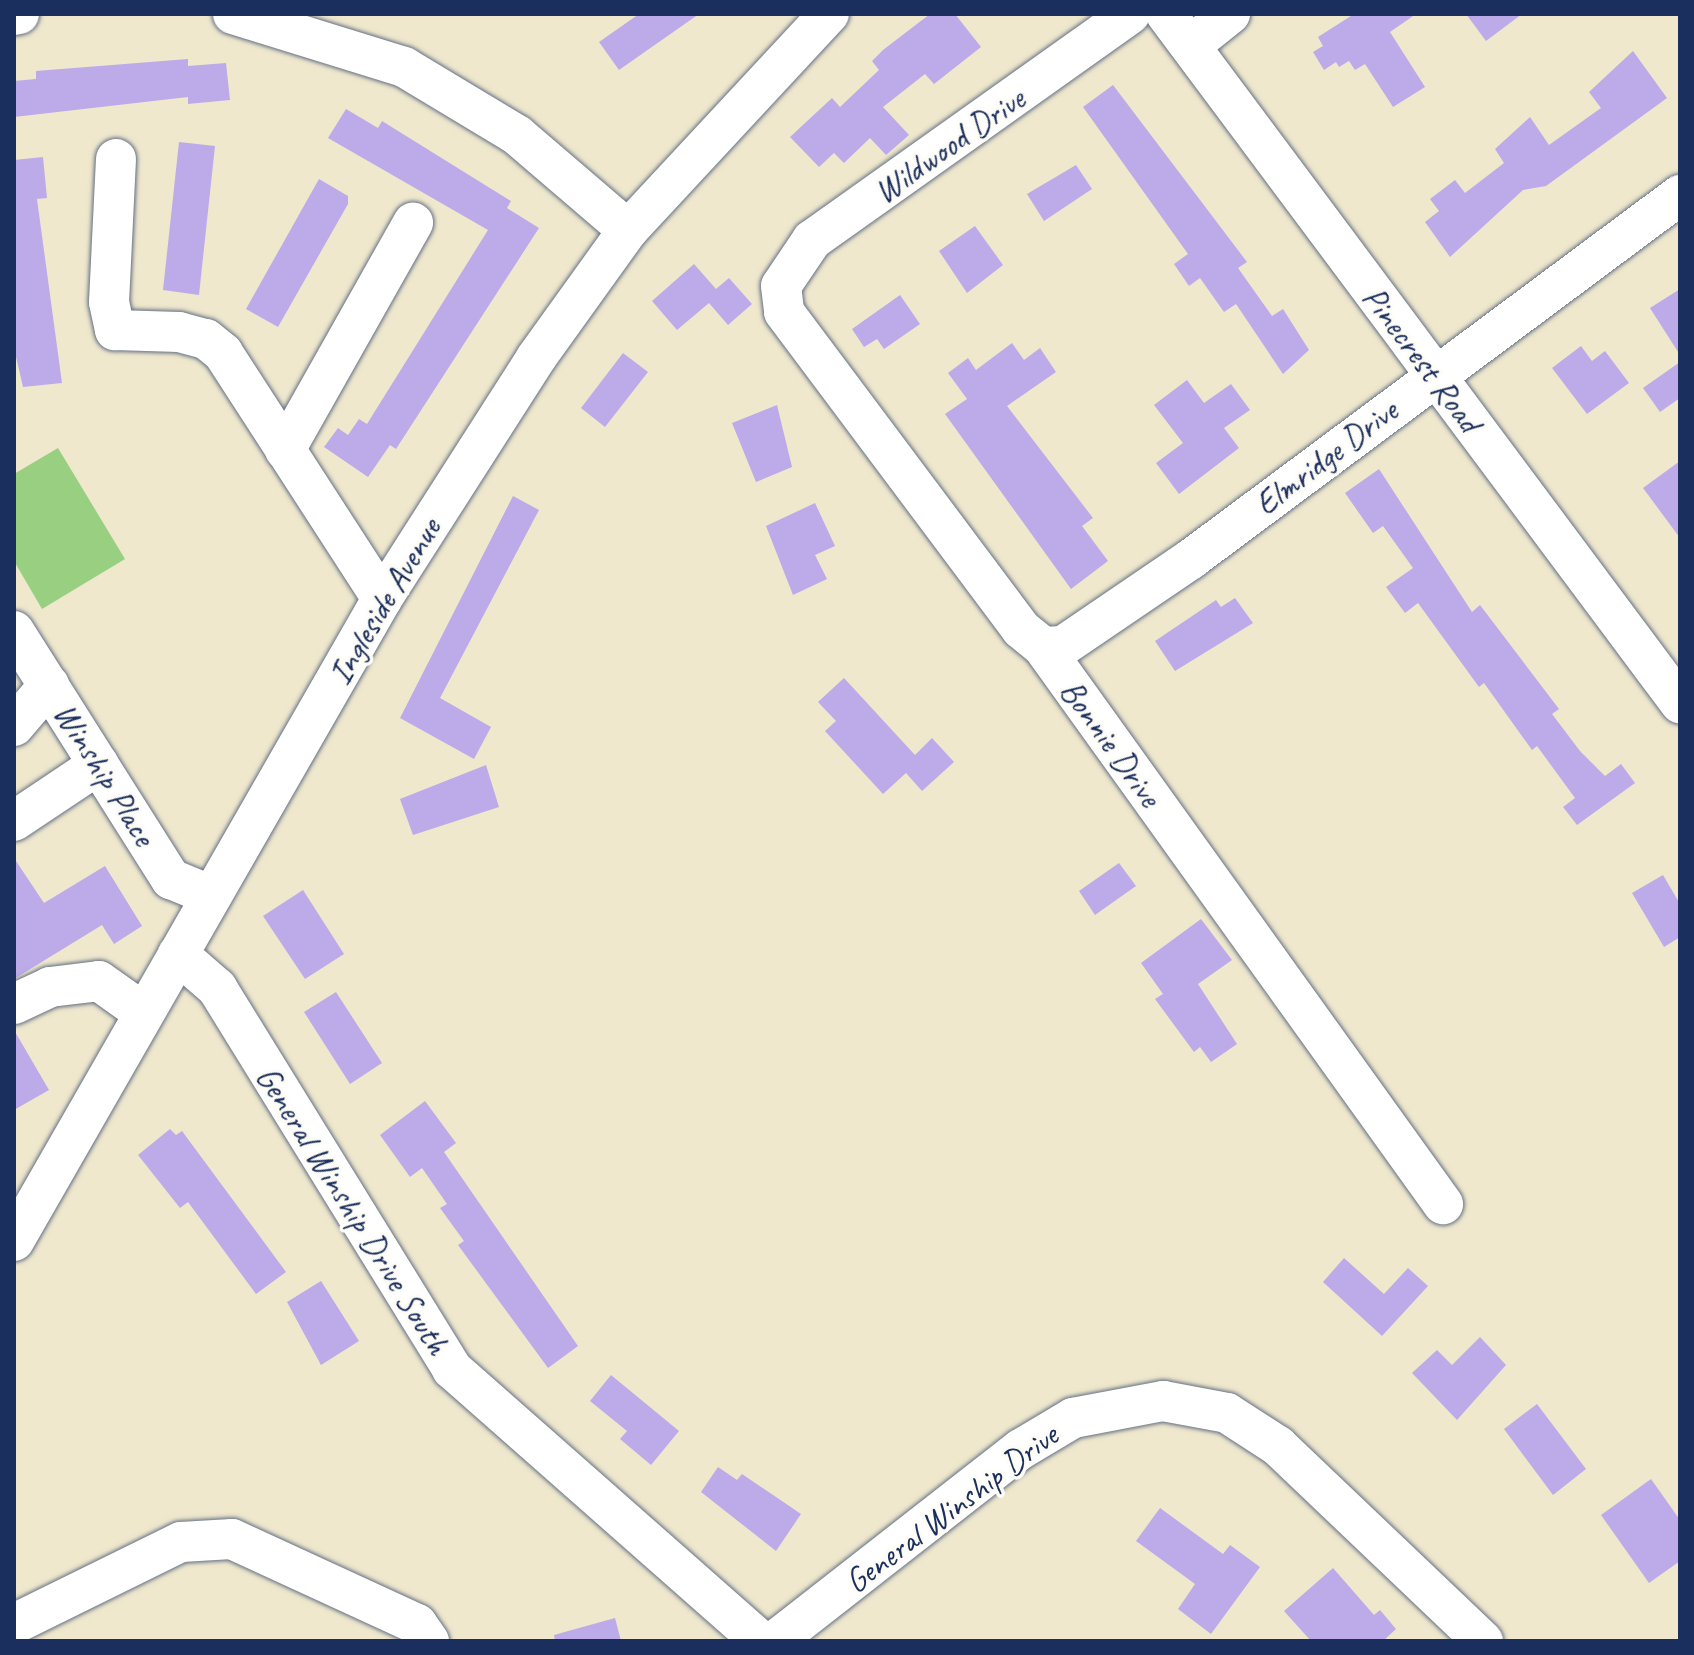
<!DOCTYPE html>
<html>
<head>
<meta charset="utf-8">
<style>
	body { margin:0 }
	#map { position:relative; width:1694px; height:1655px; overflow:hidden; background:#efe8cd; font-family:Caveat,sans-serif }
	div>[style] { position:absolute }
	.green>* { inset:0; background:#99cf80 }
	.building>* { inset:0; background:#bdaae9 }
	.roads { filter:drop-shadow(0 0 2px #657085) drop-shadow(0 0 2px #657085) }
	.minor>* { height:40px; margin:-20px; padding:0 20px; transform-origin:20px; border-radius:20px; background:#fff }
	span { translate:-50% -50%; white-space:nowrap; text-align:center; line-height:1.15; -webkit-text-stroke:7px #fdfcf7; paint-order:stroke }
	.street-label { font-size:34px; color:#1b2f5e }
	.frame { position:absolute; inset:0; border:16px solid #1b2f5e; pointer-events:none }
</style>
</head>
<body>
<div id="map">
	<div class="green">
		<div style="clip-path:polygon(58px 448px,125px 559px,42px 609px,14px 561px,14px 474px)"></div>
	</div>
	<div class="building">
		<div style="clip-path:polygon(639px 14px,699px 14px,619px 70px,599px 42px)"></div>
		<div style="clip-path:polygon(930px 14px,955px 14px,981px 47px,934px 84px,925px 74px,883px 107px,909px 135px,886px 155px,870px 138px,844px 163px,834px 153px,819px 167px,790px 137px,832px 98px,840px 107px,879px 70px,872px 61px,883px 50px)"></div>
		<div style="clip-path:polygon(1354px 14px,1416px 14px,1390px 32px,1425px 87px,1393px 107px,1365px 64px,1355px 70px,1349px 61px,1339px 67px,1336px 62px,1324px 70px,1313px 52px,1323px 46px,1318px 37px)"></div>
		<div style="clip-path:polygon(1466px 14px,1522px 14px,1486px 41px)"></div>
		<div style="clip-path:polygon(1633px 51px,1667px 98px,1546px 186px,1523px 190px,1450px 257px,1425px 222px,1439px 211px,1430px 199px,1455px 180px,1465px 193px,1504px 163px,1495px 149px,1530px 117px,1549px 145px,1601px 108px,1589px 92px)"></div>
		<div style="clip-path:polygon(188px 59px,188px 66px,226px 63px,230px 100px,188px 104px,188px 97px,14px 117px,14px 81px,36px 79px,36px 71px)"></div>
		<div style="clip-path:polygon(1113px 85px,1247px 262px,1238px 268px,1272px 316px,1283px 309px,1309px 350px,1283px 374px,1236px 304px,1224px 312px,1200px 278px,1189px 286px,1174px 264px,1188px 254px,1083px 107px)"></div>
		<div style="clip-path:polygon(346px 109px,378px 128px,382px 121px,511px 201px,507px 208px,539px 228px,396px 449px,390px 445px,368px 477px,324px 447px,338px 428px,348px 435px,359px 419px,367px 424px,488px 230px,328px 138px)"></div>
		<div style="clip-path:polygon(179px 142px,215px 146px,199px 295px,163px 290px)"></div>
		<div style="clip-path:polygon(43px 157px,47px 198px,37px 199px,62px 383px,23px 387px,14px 348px,14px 160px)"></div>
		<div style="clip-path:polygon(1076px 165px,1092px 189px,1044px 221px,1027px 194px)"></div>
		<div style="clip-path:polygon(319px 179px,348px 196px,348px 204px,278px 327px,246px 309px)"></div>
		<div style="clip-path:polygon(975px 226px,1003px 265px,967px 293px,939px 251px)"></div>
		<div style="clip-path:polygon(694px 264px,716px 289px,729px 278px,752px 304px,728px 325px,709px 303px,677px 330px,652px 301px)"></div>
		<div style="clip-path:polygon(1680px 289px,1680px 355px,1650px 308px)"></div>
		<div style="clip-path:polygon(900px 295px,920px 324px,884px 349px,877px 339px,864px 347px,852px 329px)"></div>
		<div style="clip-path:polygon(1012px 343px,1024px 360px,1040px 348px,1056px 372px,1007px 406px,1093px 518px,1082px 526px,1108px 561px,1071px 589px,945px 414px,967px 399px,948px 373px,968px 358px,976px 370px)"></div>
		<div style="clip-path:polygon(1581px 346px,1592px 361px,1605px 351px,1629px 383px,1587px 414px,1552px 368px)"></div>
		<div style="clip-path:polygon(623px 353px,648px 372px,605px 427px,581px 408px)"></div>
		<div style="clip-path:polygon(1680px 362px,1680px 398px,1660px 412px,1643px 388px)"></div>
		<div style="clip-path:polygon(1187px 380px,1204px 403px,1231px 384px,1250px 410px,1224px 428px,1239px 448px,1179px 494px,1156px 463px,1183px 443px,1154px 405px)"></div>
		<div style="clip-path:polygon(777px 405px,792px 467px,756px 482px,732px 423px)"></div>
		<div style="clip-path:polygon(1680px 461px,1680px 538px,1643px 488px)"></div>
		<div style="clip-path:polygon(1379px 469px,1472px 612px,1480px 605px,1559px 709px,1552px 714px,1580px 751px,1605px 776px,1621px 764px,1635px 783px,1577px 825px,1563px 807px,1575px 798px,1537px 746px,1532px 750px,1484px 683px,1479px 687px,1418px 603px,1405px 613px,1386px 587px,1413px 568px,1383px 526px,1373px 533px,1345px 493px)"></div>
		<div style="clip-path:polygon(513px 496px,539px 510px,440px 698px,491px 727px,474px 759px,400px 718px)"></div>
		<div style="clip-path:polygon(815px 503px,835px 546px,815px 555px,827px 579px,793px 595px,766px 526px)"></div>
		<div style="clip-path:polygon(1235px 598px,1253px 623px,1175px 671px,1155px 641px,1216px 600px,1221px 607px)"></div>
		<div style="clip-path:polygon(844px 678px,915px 755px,932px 738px,954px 762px,922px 791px,906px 773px,883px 794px,825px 731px,836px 721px,818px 702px)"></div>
		<div style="clip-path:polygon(486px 765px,499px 807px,413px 835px,400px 799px)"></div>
		<div style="clip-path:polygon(14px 858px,44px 903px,105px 866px,142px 926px,114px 944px,102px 925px,14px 979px)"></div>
		<div style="clip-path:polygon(1119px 863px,1136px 886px,1095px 915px,1079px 891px)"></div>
		<div style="clip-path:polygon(1663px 875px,1680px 904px,1680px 937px,1664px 947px,1632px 893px)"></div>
		<div style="clip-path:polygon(303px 890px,344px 954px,305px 979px,263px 916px)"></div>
		<div style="clip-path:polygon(1201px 919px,1232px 960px,1198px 984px,1237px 1044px,1211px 1062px,1200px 1047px,1194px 1052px,1155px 999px,1163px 994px,1141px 963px)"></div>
		<div style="clip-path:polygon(336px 992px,382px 1063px,350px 1084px,304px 1012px)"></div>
		<div style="clip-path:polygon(14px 1030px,49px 1090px,14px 1110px)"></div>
		<div style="clip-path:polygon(425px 1101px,456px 1143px,444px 1152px,578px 1346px,548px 1368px,458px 1245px,464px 1241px,440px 1208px,447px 1204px,422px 1168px,410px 1177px,380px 1135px)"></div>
		<div style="clip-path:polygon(170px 1129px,176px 1135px,182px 1131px,286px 1272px,256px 1294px,188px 1202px,180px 1208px,138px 1155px)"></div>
		<div style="clip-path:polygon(1344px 1258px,1384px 1294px,1408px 1268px,1428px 1286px,1382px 1336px,1323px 1282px)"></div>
		<div style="clip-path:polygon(321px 1281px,359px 1341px,321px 1365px,287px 1302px)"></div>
		<div style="clip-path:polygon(1480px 1337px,1506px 1365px,1457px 1420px,1412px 1373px,1437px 1350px,1452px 1365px)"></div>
		<div style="clip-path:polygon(611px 1375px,679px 1431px,651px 1465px,620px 1439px,627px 1431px,590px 1401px)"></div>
		<div style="clip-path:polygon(1537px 1404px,1586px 1469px,1553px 1495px,1504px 1429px)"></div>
		<div style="clip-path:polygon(718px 1467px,737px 1480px,742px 1474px,801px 1514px,776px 1551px,701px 1492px)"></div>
		<div style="clip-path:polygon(1651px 1479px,1680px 1520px,1680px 1561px,1649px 1583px,1601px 1515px)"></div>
		<div style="clip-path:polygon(1160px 1508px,1223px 1554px,1230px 1545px,1260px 1567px,1211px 1634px,1178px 1609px,1195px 1584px,1136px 1541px)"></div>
		<div style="clip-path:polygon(1333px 1568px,1374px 1615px,1380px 1610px,1396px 1629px,1383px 1641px,1311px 1641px,1284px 1611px)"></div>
		<div style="clip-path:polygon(615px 1618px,621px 1641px,555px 1641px,554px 1635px)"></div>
	</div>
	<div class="roads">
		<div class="minor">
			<div style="left:233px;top:14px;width:179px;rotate:17.2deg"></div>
			<div style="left:404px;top:67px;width:132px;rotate:31deg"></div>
			<div style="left:517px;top:135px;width:146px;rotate:40.6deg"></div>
			<div style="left:1130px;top:14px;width:390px;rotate:144.6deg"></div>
			<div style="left:812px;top:240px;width:55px;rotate:124deg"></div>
			<div style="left:781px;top:286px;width:26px;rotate:83deg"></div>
			<div style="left:784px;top:312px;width:396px;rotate:53.2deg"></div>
			<div style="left:1021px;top:629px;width:28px;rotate:39deg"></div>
			<div style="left:1043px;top:647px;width:686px;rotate:54.32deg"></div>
			<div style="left:1166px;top:14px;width:860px;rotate:53.28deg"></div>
			<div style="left:14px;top:15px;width:5px;rotate:-11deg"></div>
			<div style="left:1191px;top:45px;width:50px;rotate:-38.5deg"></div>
			<div style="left:116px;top:159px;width:143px;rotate:92.8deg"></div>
			<div style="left:109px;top:302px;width:29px;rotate:78deg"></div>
			<div style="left:115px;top:330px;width:64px;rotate:1.8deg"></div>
			<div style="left:179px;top:332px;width:28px;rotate:15deg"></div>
			<div style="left:206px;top:339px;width:22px;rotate:39deg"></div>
			<div style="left:223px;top:353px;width:293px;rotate:57.1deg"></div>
			<div style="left:285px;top:450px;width:261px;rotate:-60.6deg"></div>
			<div style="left:14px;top:631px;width:294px;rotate:57.7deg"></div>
			<div style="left:171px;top:879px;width:44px;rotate:22.5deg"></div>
			<div style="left:1043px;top:647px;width:20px;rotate:-3deg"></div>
			<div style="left:1063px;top:646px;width:155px;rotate:-34.2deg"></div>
			<div style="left:1191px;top:559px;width:610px;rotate:-36.66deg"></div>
			<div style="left:14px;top:726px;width:54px;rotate:-49.5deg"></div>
			<div style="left:14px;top:821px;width:102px;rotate:-33.8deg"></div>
			<div style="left:178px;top:954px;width:52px;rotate:41.1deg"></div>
			<div style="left:217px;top:988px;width:448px;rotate:58.3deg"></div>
			<div style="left:452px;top:1369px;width:411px;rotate:41.4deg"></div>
			<div style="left:14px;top:1004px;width:40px;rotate:-25deg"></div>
			<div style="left:50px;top:987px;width:49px;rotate:-7deg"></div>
			<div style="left:99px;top:981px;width:55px;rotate:35.4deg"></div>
			<div style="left:14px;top:1241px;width:740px;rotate:-60.18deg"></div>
			<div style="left:382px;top:599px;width:286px;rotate:-57.4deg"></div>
			<div style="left:536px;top:358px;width:158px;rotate:-54.3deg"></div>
			<div style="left:628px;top:230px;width:295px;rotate:-47.1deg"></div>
			<div style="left:14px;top:1624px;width:186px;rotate:-26.2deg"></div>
			<div style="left:181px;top:1542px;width:51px;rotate:-3.4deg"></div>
			<div style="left:232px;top:1539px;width:204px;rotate:24.7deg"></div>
			<div style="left:417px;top:1624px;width:21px;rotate:55deg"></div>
			<div style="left:775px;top:1641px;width:312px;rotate:-38deg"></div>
			<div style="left:1021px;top:1449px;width:61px;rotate:-30.8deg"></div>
			<div style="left:1073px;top:1418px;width:92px;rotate:-10.7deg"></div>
			<div style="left:1163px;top:1401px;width:65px;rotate:10.6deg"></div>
			<div style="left:1227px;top:1413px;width:61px;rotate:32.9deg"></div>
			<div style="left:1278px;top:1446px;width:283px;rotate:43.6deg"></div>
		</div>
	</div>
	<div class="street-label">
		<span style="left:949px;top:145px;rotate:-35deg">Wildwood Drive</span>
		<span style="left:1422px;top:359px;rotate:53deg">Pinecrest Road</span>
		<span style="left:1326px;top:457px;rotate:-37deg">Elmridge Drive</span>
		<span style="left:384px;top:601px;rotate:-59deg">Ingleside Avenue</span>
		<span style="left:1111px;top:743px;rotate:54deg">Bonnie Drive</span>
		<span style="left:105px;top:774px;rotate:58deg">Winship Place</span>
		<span style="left:353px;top:1210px;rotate:58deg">General Winship Drive South</span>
		<span style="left:951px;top:1508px;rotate:-37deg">General Winship Drive</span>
	</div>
	<div class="frame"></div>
</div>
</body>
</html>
